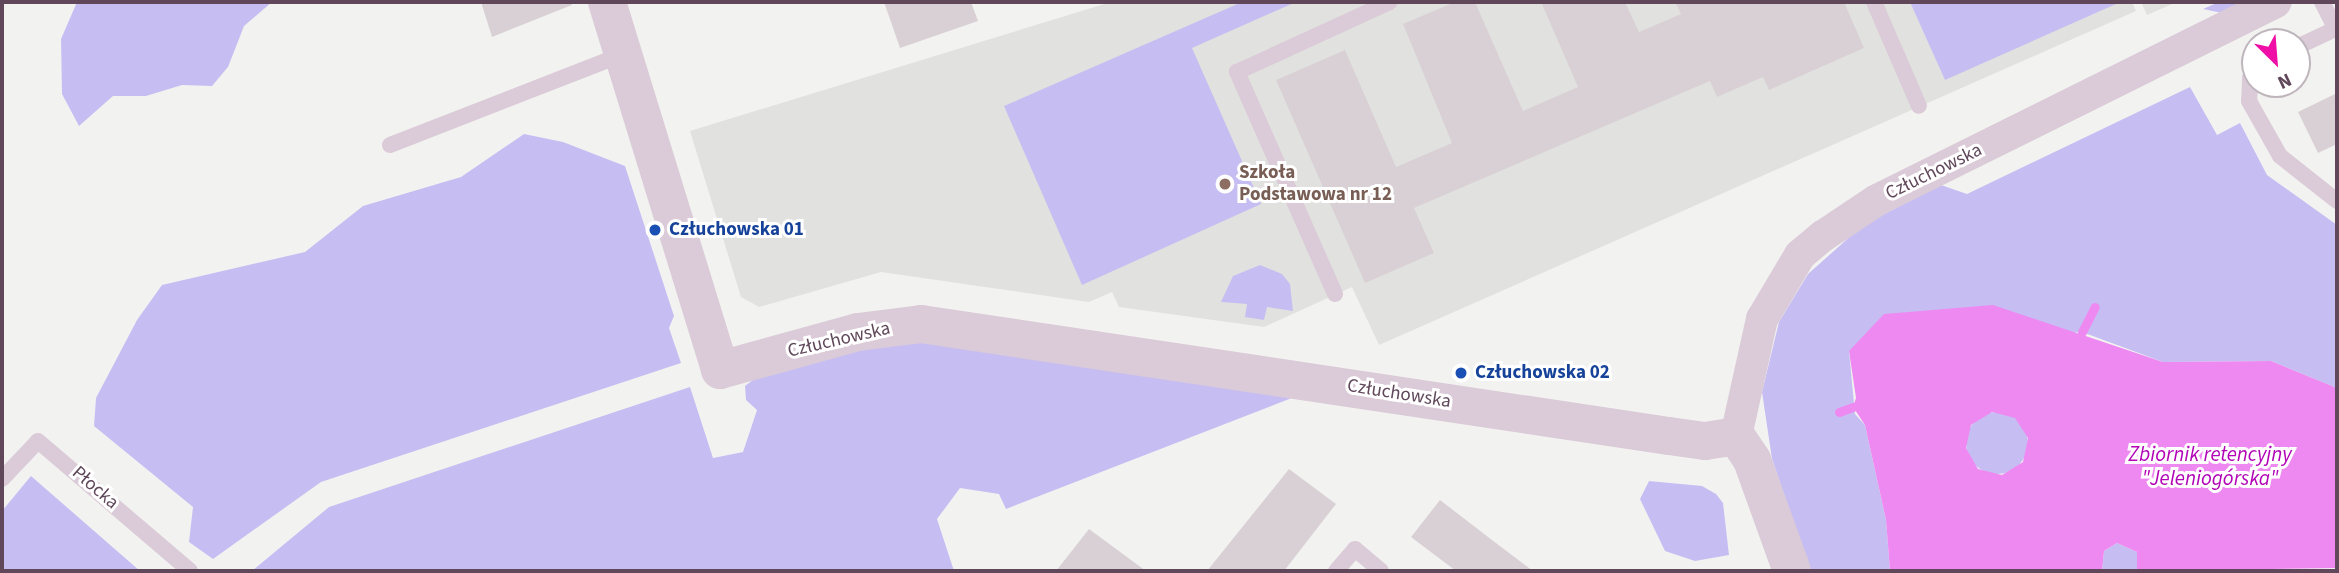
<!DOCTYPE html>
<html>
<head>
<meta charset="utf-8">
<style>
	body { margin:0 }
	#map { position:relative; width:2339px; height:573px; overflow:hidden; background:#f2f3f1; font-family:"Source Sans 3",sans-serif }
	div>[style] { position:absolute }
	.education>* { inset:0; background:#e1e2df }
	.green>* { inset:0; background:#c6bef2 }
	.round { border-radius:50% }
	.water>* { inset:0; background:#ef89f2 }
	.stream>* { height:9px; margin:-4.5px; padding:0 4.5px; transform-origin:4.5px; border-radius:4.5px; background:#ef89f2 }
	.building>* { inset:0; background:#d9d0d5 }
	.service>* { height:16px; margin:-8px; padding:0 8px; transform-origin:8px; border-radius:8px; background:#dbcad7 }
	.minor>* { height:32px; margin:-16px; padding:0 16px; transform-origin:16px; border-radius:16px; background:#dbcad7 }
	.tertiary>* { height:38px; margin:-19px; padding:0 19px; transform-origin:19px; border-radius:19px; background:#dbcad7 }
	.dots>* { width:19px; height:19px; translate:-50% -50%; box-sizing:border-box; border:4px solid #fff; border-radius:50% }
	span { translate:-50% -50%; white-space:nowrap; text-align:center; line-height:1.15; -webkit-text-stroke:6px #fff; paint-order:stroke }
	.street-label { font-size:19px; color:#60485a }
	.education-label { font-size:19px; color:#785e54; font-weight:700 }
	.left { translate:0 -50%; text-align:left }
	.transit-label { font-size:19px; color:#164399; font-weight:700 }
	.water-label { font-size:21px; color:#b204b6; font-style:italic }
	.frame { position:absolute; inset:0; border:4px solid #60485a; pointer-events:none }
	.north { position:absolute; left:2241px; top:28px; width:70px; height:70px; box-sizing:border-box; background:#fff; border:2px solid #bfb6bd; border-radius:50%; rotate:155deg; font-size:19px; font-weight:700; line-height:28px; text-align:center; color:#60485a }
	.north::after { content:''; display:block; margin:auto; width:24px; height:32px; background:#f00fa6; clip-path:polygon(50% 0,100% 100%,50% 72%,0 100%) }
</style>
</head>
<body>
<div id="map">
	<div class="education">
		<div style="clip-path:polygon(1111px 2px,2132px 2px,2136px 11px,1379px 345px,1352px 287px,1264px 327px,1119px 307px,1112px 292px,1089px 302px,881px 272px,759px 307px,741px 297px,690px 131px)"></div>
		<div style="clip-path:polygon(2141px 2px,2177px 2px,2147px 15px)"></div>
	</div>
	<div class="green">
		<div style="clip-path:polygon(77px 2px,272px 2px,244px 26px,228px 67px,212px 86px,182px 85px,146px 96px,113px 96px,79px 126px,62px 94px,61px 39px)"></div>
		<div style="clip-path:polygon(1242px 2px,1296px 2px,1192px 48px,1261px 204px,1082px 285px,1004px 106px)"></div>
		<div style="clip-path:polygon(1910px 2px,2116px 2px,2116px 4px,1945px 80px)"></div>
		<div style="clip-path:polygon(2219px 2px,2244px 2px,2222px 13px,2203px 9px)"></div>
		<div style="clip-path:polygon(2190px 87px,2217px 135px,2240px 123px,2267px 175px,2337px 225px,2337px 388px,2271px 361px,2163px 362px,2082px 332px,1849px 351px,1855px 414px,1865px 425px,1886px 520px,1890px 571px,1810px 571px,1772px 459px,1762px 392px,1779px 322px,1808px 274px,1863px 225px,1941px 185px,1967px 194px)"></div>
		<div style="clip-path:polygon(524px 134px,563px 142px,625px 166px,674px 316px,669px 328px,681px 363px,321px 482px,213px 559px,189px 542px,193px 507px,94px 426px,96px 398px,137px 320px,162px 285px,305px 252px,363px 206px,461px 177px)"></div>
		<div style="clip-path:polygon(1260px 265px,1282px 274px,1290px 284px,1293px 311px,1267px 307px,1264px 320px,1245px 317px,1247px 304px,1221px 302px,1233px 276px)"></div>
		<div style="clip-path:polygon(909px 341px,1302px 394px,1006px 509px,999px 494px,960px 488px,937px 519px,954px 571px,252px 571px,329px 507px,690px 387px,713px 458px,743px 452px,757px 410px,746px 400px,745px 386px,761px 374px,877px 344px)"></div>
		<div class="round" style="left:1966px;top:412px;width:62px;height:62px"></div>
		<div style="clip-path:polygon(31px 476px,140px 571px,2px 571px,2px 511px)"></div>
		<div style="clip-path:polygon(1649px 481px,1702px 486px,1716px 494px,1723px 503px,1729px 555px,1695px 561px,1665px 551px,1640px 499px)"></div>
		<div style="clip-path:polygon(2117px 543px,2137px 552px,2137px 571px,2102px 571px,2104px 551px)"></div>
	</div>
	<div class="water">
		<div style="clip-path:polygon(evenodd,1993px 305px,2163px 362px,2271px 361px,2337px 388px,2337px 568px,2137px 571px,2137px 552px,2117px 543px,2104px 551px,2102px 571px,1890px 571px,1886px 520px,1865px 425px,1853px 407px,1856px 398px,1849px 351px,1884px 314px,1993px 305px,1992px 412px,2015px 418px,2028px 438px,2023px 462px,2002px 475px,1978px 469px,1966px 448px,1971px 425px,1992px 412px)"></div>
	</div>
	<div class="stream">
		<div style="left:2082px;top:332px;width:28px;rotate:-63deg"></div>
		<div style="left:1839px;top:412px;width:15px;rotate:-20deg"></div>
	</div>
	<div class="building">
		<div style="clip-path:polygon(481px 2px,571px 2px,572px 5px,492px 37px)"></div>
		<div style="clip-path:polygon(884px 2px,971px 2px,978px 21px,900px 48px)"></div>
		<div style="clip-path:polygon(1455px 2px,1475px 2px,1523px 111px,1578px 87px,1541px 2px,1625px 2px,1639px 32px,1681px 14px,1675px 2px,1844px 2px,1864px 48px,1769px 90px,1763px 77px,1717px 97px,1710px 81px,1414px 208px,1434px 253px,1365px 283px,1276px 80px,1345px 50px,1396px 167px,1452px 143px,1403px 24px)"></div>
		<div style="clip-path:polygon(2337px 93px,2337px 144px,2318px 153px,2298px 112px)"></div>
		<div style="clip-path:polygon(1289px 469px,1336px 504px,1284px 571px,1207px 571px)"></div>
		<div style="clip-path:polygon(1440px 500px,1492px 540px,1533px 571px,1456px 571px,1411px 537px)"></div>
		<div style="clip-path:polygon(1089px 529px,1146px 571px,1056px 571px)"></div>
	</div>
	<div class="service">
		<div style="left:1874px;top:2px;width:113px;rotate:66.6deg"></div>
		<div style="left:2322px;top:2px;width:29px;rotate:63deg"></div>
		<div style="left:2297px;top:47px;width:44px;rotate:-25.4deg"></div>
		<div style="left:2255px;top:72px;width:8px;rotate:130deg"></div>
		<div style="left:2250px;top:78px;width:23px;rotate:92deg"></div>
		<div style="left:2249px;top:101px;width:63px;rotate:60.6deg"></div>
		<div style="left:2280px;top:156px;width:73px;rotate:38.3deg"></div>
		<div style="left:390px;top:145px;width:250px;rotate:-21.3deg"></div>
		<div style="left:1335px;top:294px;width:243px;rotate:-113.8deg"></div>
		<div style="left:1237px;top:72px;width:168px;rotate:-24.6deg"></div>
		<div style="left:2px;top:479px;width:52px;rotate:-46.5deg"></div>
		<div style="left:38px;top:441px;width:200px;rotate:40.5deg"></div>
		<div style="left:1336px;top:571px;width:29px;rotate:-49deg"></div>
		<div style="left:1355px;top:549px;width:34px;rotate:40deg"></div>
	</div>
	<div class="minor">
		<div style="left:1736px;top:436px;width:120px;rotate:-77.5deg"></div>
		<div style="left:1762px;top:319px;width:74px;rotate:-59.3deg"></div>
		<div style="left:1800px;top:255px;width:30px;rotate:-40deg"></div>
		<div style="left:1823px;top:236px;width:65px;rotate:-33.7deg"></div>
		<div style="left:1877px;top:200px;width:445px;rotate:-26.4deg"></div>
	</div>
	<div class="tertiary">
		<div style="left:607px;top:2px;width:385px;rotate:72.9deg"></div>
		<div style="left:720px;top:370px;width:143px;rotate:-15.4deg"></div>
		<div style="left:858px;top:332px;width:64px;rotate:-7.2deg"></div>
		<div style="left:921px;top:324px;width:756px;rotate:8.52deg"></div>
		<div style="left:1669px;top:436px;width:36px;rotate:8deg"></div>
		<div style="left:1705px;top:441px;width:31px;rotate:-9deg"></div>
		<div style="left:1736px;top:436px;width:29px;rotate:56deg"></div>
		<div style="left:1752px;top:460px;width:118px;rotate:70.2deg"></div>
	</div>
	<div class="dots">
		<div style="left:1225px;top:184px;background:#8d6e63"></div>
		<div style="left:655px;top:230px;background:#1a4fb4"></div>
		<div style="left:1461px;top:373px;background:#1a4fb4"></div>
	</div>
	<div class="street-label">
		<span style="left:1934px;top:172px;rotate:-26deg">Człuchowska</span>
		<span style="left:839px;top:340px;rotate:-13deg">Człuchowska</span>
		<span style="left:1399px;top:394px;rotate:9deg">Człuchowska</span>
		<span style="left:95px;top:488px;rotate:41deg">Płocka</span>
	</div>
	<div class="education-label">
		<span class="left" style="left:1239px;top:184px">Szkoła<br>Podstawowa nr 12</span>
	</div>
	<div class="transit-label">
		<span class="left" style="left:669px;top:230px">Człuchowska 01</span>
		<span class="left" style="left:1475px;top:373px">Człuchowska 02</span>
	</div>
	<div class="water-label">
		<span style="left:2210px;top:466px">Zbiornik retencyjny<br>"Jeleniogórska"</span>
	</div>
	<div class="frame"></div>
	<div class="north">N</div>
</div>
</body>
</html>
